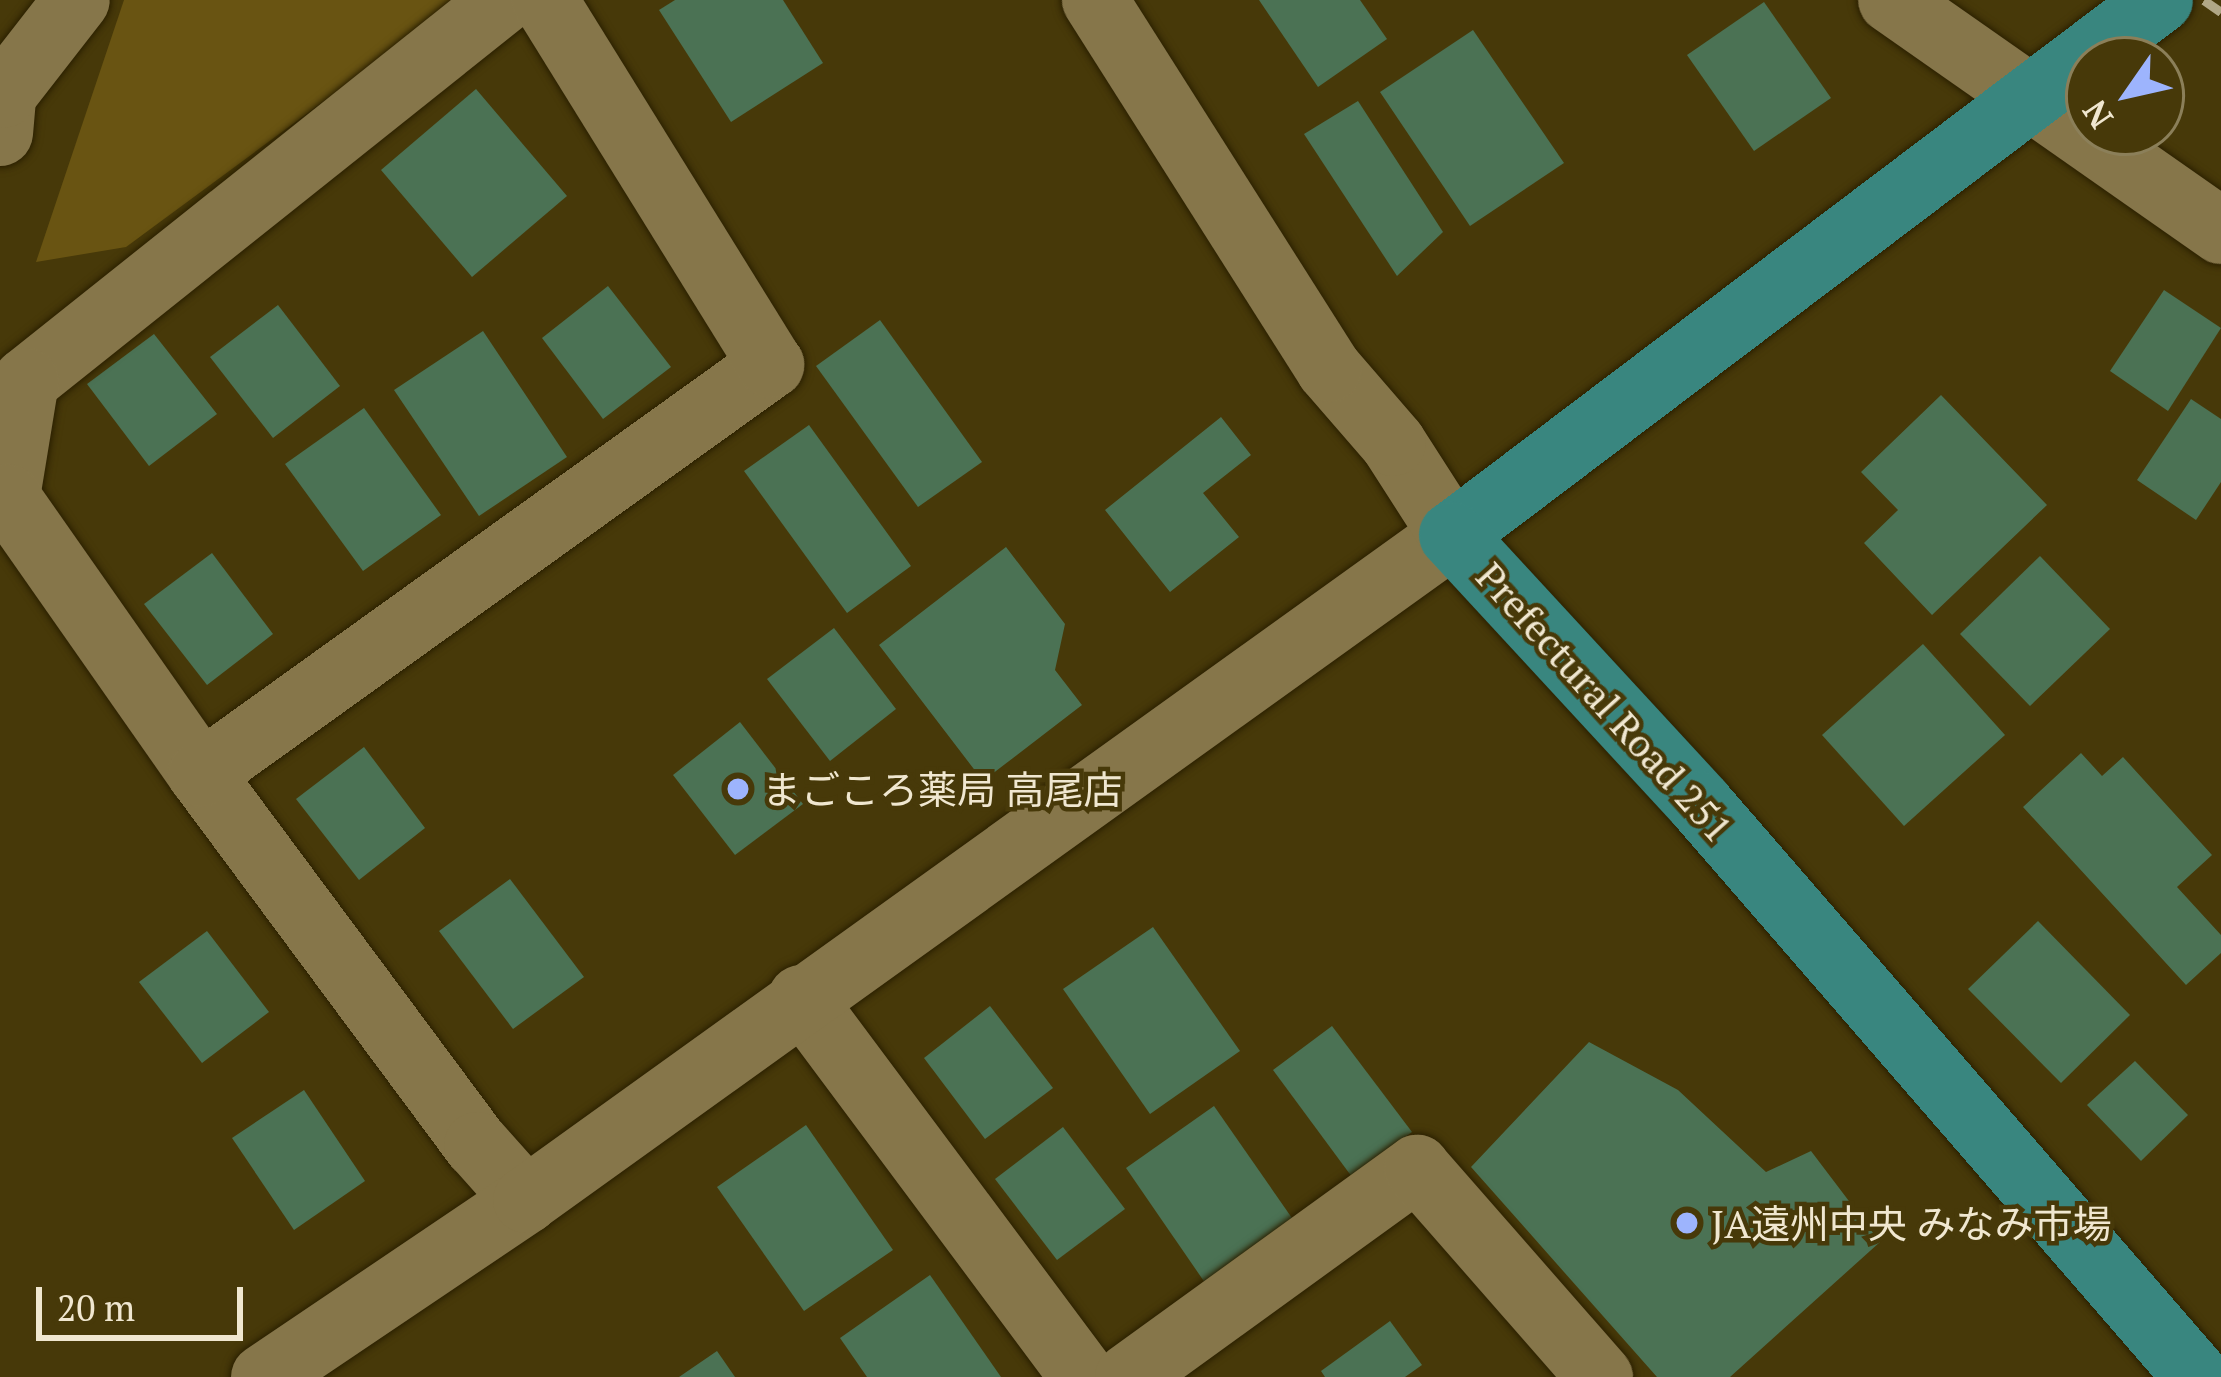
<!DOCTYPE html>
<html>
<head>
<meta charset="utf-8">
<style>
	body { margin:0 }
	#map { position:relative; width:2221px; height:1377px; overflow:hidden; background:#473909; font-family:"PT Serif","Noto Sans JP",serif }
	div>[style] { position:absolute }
	.green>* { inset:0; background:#695412 }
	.building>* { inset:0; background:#4b7254 }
	.roads { filter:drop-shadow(0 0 3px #2b2000) drop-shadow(0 0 3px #2b2000) }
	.minor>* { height:66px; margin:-33px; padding:0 33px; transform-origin:33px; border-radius:33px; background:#86764a }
	.major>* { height:66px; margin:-33px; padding:0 33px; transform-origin:33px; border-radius:33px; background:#39867f }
	.rail>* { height:9px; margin-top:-4.5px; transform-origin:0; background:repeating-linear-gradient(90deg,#b1a786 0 21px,transparent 0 42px) }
	.dots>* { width:33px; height:33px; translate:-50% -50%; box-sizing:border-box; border:6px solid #473909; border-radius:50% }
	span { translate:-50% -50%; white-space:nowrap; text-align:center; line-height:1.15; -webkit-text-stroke:9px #473909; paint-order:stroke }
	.street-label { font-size:39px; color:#f0e7d0 }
	.poi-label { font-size:39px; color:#f0e7d0 }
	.left { translate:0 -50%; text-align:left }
	.north { position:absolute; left:2065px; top:36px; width:120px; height:120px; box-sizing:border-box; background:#473909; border:3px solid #8b7f59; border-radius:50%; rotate:236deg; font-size:33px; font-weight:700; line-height:48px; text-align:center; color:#f0e7d0 }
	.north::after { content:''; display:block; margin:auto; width:42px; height:54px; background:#9db4fd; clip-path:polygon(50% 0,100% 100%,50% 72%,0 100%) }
	.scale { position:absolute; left:36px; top:1287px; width:207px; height:54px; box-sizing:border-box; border:6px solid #f0e7d0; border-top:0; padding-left:15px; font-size:36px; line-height:42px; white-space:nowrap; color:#f0e7d0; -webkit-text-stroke:9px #473909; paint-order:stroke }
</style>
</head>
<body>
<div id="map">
	<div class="green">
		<div style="clip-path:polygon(124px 0,461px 0,126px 247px,36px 262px)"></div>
	</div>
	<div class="building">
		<div style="clip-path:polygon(675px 0,783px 0,823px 63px,731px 122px,659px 10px)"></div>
		<div style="clip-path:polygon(1259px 0,1360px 0,1387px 39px,1318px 87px)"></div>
		<div style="clip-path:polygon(1764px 2px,1831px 98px,1754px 151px,1687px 55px)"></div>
		<div style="clip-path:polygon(1473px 30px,1564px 163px,1470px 226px,1380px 92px)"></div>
		<div style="clip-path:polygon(476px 89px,567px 196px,472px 277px,381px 170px)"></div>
		<div style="clip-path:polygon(1358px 101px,1443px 232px,1397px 276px,1304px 134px)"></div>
		<div style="clip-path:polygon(608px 286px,671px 367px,603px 419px,542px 338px)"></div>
		<div style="clip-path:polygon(2164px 290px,2221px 328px,2168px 411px,2110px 371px)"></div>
		<div style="clip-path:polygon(278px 305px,340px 386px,273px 438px,210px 357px)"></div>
		<div style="clip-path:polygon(880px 320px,982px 462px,918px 507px,816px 366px)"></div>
		<div style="clip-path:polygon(483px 331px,567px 457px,479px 516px,394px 390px)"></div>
		<div style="clip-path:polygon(154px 334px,217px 414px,149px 466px,87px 384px)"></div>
		<div style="clip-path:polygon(1941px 395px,2047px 505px,1932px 615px,1864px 543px,1898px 510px,1861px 472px)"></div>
		<div style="clip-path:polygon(2191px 399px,2221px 419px,2221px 482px,2196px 520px,2137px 480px)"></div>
		<div style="clip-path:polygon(364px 408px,441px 515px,363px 571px,285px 464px)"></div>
		<div style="clip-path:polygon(1221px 417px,1251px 455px,1203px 493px,1239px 537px,1170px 592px,1105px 510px)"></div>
		<div style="clip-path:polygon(809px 425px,911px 566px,847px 613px,744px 471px)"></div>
		<div style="clip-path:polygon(1006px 547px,1065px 624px,1055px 670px,1082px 705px,983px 781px,879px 645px)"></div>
		<div style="clip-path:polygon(212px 553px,273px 634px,207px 685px,144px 604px)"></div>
		<div style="clip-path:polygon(2040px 556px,2110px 629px,2030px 706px,1960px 634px)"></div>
		<div style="clip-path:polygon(834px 628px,896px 709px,830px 761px,767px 679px)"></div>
		<div style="clip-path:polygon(1923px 644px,2005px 735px,1904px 826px,1822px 735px)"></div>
		<div style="clip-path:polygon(740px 722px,803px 804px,735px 855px,673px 775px)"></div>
		<div style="clip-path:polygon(364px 747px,425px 828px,359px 880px,296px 799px)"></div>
		<div style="clip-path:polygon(2081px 753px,2102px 776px,2123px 757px,2212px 855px,2177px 887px,2221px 935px,2221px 953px,2186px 985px,2023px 807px)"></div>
		<div style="clip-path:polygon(510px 879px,584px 977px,513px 1029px,439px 931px)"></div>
		<div style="clip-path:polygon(2038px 921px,2130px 1015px,2061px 1083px,1968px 989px)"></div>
		<div style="clip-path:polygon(1153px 927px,1240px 1051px,1150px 1114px,1063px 989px)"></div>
		<div style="clip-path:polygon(207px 931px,269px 1012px,202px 1063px,139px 982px)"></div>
		<div style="clip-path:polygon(990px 1006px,1053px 1088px,985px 1139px,924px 1058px)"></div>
		<div style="clip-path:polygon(1332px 1026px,1412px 1132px,1352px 1177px,1273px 1070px)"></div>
		<div style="clip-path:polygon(1589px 1042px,1678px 1090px,1766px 1172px,1811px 1151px,1880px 1242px,1730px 1377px,1657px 1377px,1471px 1167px)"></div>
		<div style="clip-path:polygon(2135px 1061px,2188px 1115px,2141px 1161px,2087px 1105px)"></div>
		<div style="clip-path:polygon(304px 1090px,365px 1181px,294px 1230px,232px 1138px)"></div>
		<div style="clip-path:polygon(1214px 1106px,1301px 1231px,1212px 1293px,1126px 1168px)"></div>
		<div style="clip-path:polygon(806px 1125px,893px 1250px,804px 1311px,717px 1187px)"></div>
		<div style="clip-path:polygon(1063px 1127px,1125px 1209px,1057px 1260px,995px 1179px)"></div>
		<div style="clip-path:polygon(930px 1275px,1001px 1377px,867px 1377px,840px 1338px)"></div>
		<div style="clip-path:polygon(1390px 1321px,1422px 1365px,1405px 1377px,1325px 1377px,1321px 1371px)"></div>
		<div style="clip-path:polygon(717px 1351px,735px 1377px,679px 1377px)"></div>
	</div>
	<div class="roads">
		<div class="minor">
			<div style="left:504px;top:0;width:611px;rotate:141.44deg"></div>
			<div style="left:26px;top:381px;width:118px;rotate:99.3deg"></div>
			<div style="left:7px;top:497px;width:338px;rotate:55deg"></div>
			<div style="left:201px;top:774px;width:462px;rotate:53.4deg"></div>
			<div style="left:477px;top:1145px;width:74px;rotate:48.3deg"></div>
			<div style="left:1891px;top:0;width:403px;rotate:35deg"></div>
			<div style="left:0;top:133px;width:38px;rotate:-85deg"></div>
			<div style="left:3px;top:95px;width:120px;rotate:-52.1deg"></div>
			<div style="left:201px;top:774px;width:702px;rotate:-35.66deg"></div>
			<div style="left:771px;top:365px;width:429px;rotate:-121.8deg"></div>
			<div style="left:801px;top:998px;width:472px;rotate:53.3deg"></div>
			<div style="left:264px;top:1377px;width:316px;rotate:-34deg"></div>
			<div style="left:526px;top:1200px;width:1140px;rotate:-35.68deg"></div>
			<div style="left:1452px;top:535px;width:109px;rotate:-122.7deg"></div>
			<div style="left:1393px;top:443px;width:98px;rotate:-130.9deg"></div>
			<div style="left:1329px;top:369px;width:437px;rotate:-122.4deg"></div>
			<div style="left:1128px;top:1377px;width:357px;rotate:-35.9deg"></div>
			<div style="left:1417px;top:1168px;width:278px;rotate:48.8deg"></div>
		</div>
		<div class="major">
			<div style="left:2160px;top:0;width:887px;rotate:142.92deg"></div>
			<div style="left:1452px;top:535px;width:367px;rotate:47.3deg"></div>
			<div style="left:1701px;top:805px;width:757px;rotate:49.07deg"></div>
		</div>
	</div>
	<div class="rail">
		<div style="left:2204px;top:0;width:21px;rotate:35deg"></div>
	</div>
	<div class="dots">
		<div style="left:738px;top:789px;background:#9db4fd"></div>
		<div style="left:1687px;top:1223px;background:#9db4fd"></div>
	</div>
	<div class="street-label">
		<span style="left:1605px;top:702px;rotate:48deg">Prefectural Road 251</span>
	</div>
	<div class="poi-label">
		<span class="left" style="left:762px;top:789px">まごころ薬局 高尾店</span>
		<span class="left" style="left:1711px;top:1223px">JA遠州中央 みなみ市場</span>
	</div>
	<div class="north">N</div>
	<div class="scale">20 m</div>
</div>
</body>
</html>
